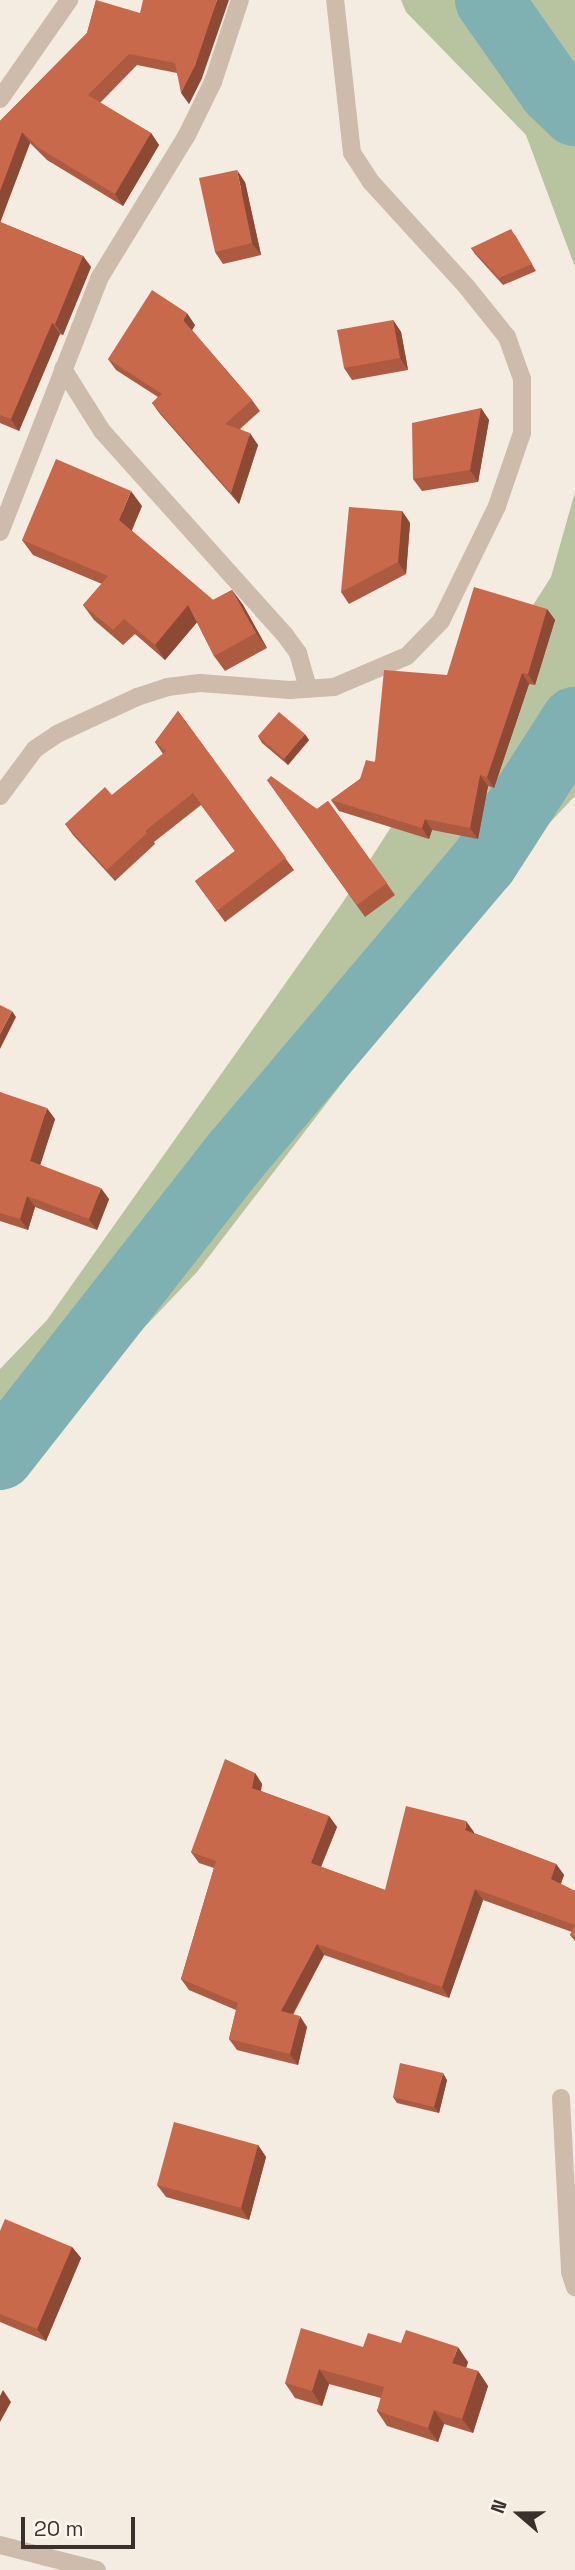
<!DOCTYPE html>
<html>
<head>
<meta charset="utf-8">
<style>
	body { margin:0 }
	#map { position:relative; width:575px; height:2570px; overflow:hidden; background:#f4ebe1; font-family:"Space Grotesk",sans-serif }
	div>[style] { position:absolute }
	.green>* { inset:0; background:#b8c4a0 }
	.river>* { height:68px; margin:-34px; padding:0 34px; transform-origin:34px; border-radius:34px; background:#7fb0b2 }
	.minor>* { height:18px; margin:-9px; padding:0 9px; transform-origin:9px; border-radius:9px; background:#cdbbac }
	.wall>* { inset:0; background:#ac5a40 }
	.shaded-wall>* { inset:0; background:#8c4a34 }
	.building>* { inset:0; background:#c8694b }
	span { translate:-50% -50%; white-space:nowrap; text-align:center; line-height:1.15; -webkit-text-stroke:6px #fbf5ee; paint-order:stroke }
	.north { position:absolute; left:484px; top:2479px; width:70px; height:70px; -webkit-text-stroke:5px #fbf5ee; paint-order:stroke; rotate:290deg; font-size:19px; font-weight:700; line-height:28px; text-align:center; color:#3b302b }
	.north::after { content:''; display:block; margin:auto; width:24px; height:32px; background:#3b302b; clip-path:polygon(50% 0,100% 100%,50% 72%,0 100%) }
	.scale { position:absolute; left:21px; top:2517px; width:114px; height:32px; box-sizing:border-box; border:4px solid #3b302b; border-top:0; padding-left:9px; font-size:21px; line-height:24px; white-space:nowrap; color:#3b302b; -webkit-text-stroke:5px #fbf5ee; paint-order:stroke }
</style>
</head>
<body>
<div id="map">
	<div class="green">
		<div style="clip-path:polygon(401px 0,575px 0,575px 267px,526px 135px,406px 12px)"></div>
		<div style="clip-path:polygon(575px 492px,575px 796px,507px 868px,197px 1272px,0 1479px,0 1369px,47px 1320px,343px 902px,551px 577px)"></div>
	</div>
	<div class="river">
		<div style="left:489px;top:0;width:110px;rotate:55deg"></div>
		<div style="left:552px;top:90px;width:32px;rotate:44deg"></div>
		<div style="left:0;top:1456px;width:384px;rotate:-51.9deg"></div>
		<div style="left:237px;top:1154px;width:382px;rotate:-49.8deg"></div>
		<div style="left:484px;top:862px;width:168px;rotate:-57.2deg"></div>
	</div>
	<div class="minor">
		<div style="left:0;top:99px;width:121px;rotate:-55.1deg"></div>
		<div style="left:63px;top:369px;width:73px;rotate:57.8deg"></div>
		<div style="left:102px;top:431px;width:274px;rotate:48.1deg"></div>
		<div style="left:285px;top:635px;width:22px;rotate:54deg"></div>
		<div style="left:298px;top:653px;width:37px;rotate:74deg"></div>
		<div style="left:0;top:532px;width:274px;rotate:-68.6deg"></div>
		<div style="left:100px;top:277px;width:167px;rotate:-58.5deg"></div>
		<div style="left:187px;top:135px;width:59px;rotate:-63.9deg"></div>
		<div style="left:213px;top:82px;width:86px;rotate:-71.8deg"></div>
		<div style="left:0;top:796px;width:59px;rotate:-53.3deg"></div>
		<div style="left:35px;top:749px;width:27px;rotate:-34deg"></div>
		<div style="left:57px;top:734px;width:88px;rotate:-24.8deg"></div>
		<div style="left:137px;top:697px;width:32px;rotate:-18deg"></div>
		<div style="left:167px;top:687px;width:33px;rotate:-7deg"></div>
		<div style="left:200px;top:683px;width:90px;rotate:4.4deg"></div>
		<div style="left:290px;top:690px;width:44px;rotate:-3.9deg"></div>
		<div style="left:334px;top:687px;width:79px;rotate:-23deg"></div>
		<div style="left:407px;top:656px;width:49px;rotate:-45.8deg"></div>
		<div style="left:441px;top:621px;width:128px;rotate:-64deg"></div>
		<div style="left:497px;top:506px;width:77px;rotate:-71.1deg"></div>
		<div style="left:522px;top:433px;width:54px;rotate:-90deg"></div>
		<div style="left:522px;top:379px;width:45px;rotate:-109.7deg"></div>
		<div style="left:507px;top:337px;width:65px;rotate:-128.8deg"></div>
		<div style="left:466px;top:286px;width:141px;rotate:-132.4deg"></div>
		<div style="left:371px;top:182px;width:35px;rotate:-123deg"></div>
		<div style="left:352px;top:153px;width:154px;rotate:-96.3deg"></div>
		<div style="left:561px;top:2098px;width:174px;rotate:87deg"></div>
		<div style="left:570px;top:2272px;width:16px;rotate:72deg"></div>
		<div style="left:0;top:2545px;width:100px;rotate:14.5deg"></div>
	</div>
	<div class="wall">
		<div style="clip-path:polygon(96px 0,202px 78px,189px 104px,177px 73px,137px 65px,100px 103px,151px 133px,159px 145px,123px 206px,47px 160px,30px 143px,0 222px,83px 256px,91px 267px,63px 335px,60px 334px,19px 431px,0 423px,0 121px,87px 33px)"></div>
		<div style="clip-path:polygon(245px 182px,261px 255px,223px 264px,215px 252px)"></div>
		<div style="clip-path:polygon(515px 235px,536px 271px,503px 285px,475px 254px,471px 248px)"></div>
		<div style="clip-path:polygon(393px 320px,401px 332px,408px 370px,352px 380px,344px 368px)"></div>
		<div style="clip-path:polygon(195px 325px,192px 330px,252px 400px,260px 411px,240px 429px,258px 445px,239px 504px,160px 414px,152px 403px,158px 397px,116px 370px,108px 359px)"></div>
		<div style="clip-path:polygon(481px 408px,489px 420px,478px 482px,422px 491px,413px 479px)"></div>
		<div style="clip-path:polygon(142px 506px,131px 530px,213px 600px,232px 590px,243px 605px,267px 648px,225px 671px,214px 656px,197px 622px,165px 660px,135px 634px,123px 645px,94px 620px,83px 605px,102px 584px,33px 555px,22px 540px)"></div>
		<div style="clip-path:polygon(402px 511px,410px 523px,406px 574px,349px 604px,341px 592px)"></div>
		<div style="clip-path:polygon(547px 609px,555px 620px,535px 685px,529px 684px,494px 788px,488px 786px,478px 839px,432px 830px,429px 839px,339px 811px,331px 800px,360px 779px,447px 675px)"></div>
		<div style="clip-path:polygon(178px 711px,294px 870px,225px 922px,195px 881px,235px 851px,201px 805px,154px 842px,155px 844px,115px 881px,73px 835px,65px 824px,112px 795px,163px 754px,155px 742px)"></div>
		<div style="clip-path:polygon(258px 736px,309px 740px,288px 765px,262px 743px)"></div>
		<div style="clip-path:polygon(267px 780px,317px 809px,328px 801px,395px 895px,365px 917px)"></div>
		<div style="clip-path:polygon(0 1092px,55px 1119px,40px 1165px,109px 1199px,97px 1230px,35px 1207px,28px 1230px,0 1221px)"></div>
		<div style="clip-path:polygon(255px 1773px,262px 1784px,261px 1791px,329px 1816px,337px 1827px,321px 1867px,385px 1890px,474px 1832px,474px 1833px,556px 1864px,564px 1875px,561px 1884px,575px 1891px,575px 1941px,570px 1935px,572px 1932px,483px 1900px,449px 1998px,324px 1955px,293px 2015px,307px 2027px,298px 2065px,237px 2050px,229px 2039px,236px 2010px,189px 1990px,181px 1979px,214px 1868px,199px 1863px,191px 1852px)"></div>
		<div style="clip-path:polygon(447px 2080px,439px 2113px,397px 2103px,393px 2097px)"></div>
		<div style="clip-path:polygon(258px 2145px,266px 2157px,249px 2220px,166px 2197px,157px 2185px)"></div>
		<div style="clip-path:polygon(0 2231px,72px 2247px,81px 2258px,46px 2341px,0 2322px)"></div>
		<div style="clip-path:polygon(401px 2343px,468px 2362px,466px 2368px,478px 2371px,488px 2386px,473px 2433px,444px 2424px,438px 2442px,387px 2426px,377px 2411px,381px 2398px,329px 2384px,322px 2406px,295px 2398px,285px 2383px,363px 2347px)"></div>
	</div>
	<div class="shaded-wall">
		<div style="clip-path:polygon(217px 0,229px 0,202px 78px,189px 104px,181px 93px)"></div>
		<div style="clip-path:polygon(22px 132px,30px 143px,0 223px,0 191px)"></div>
		<div style="clip-path:polygon(151px 133px,159px 145px,123px 206px,115px 194px)"></div>
		<div style="clip-path:polygon(237px 170px,245px 182px,261px 255px,252px 243px)"></div>
		<div style="clip-path:polygon(83px 256px,91px 267px,63px 335px,55px 324px)"></div>
		<div style="clip-path:polygon(187px 313px,195px 325px,191px 332px,183px 320px)"></div>
		<div style="clip-path:polygon(393px 320px,401px 332px,408px 370px,400px 358px)"></div>
		<div style="clip-path:polygon(52px 323px,60px 334px,19px 431px,11px 419px)"></div>
		<div style="clip-path:polygon(481px 408px,489px 420px,478px 482px,470px 470px)"></div>
		<div style="clip-path:polygon(250px 433px,258px 445px,239px 504px,231px 493px)"></div>
		<div style="clip-path:polygon(131px 491px,142px 506px,130px 535px,119px 520px)"></div>
		<div style="clip-path:polygon(402px 511px,410px 523px,406px 574px,398px 562px)"></div>
		<div style="clip-path:polygon(232px 590px,243px 605px,267px 648px,256px 633px)"></div>
		<div style="clip-path:polygon(188px 605px,199px 620px,165px 660px,155px 645px)"></div>
		<div style="clip-path:polygon(547px 609px,555px 620px,535px 685px,528px 674px)"></div>
		<div style="clip-path:polygon(522px 673px,529px 684px,494px 788px,487px 777px)"></div>
		<div style="clip-path:polygon(305px 734px,309px 740px,288px 765px,284px 759px)"></div>
		<div style="clip-path:polygon(480px 775px,488px 786px,478px 839px,470px 828px)"></div>
		<div style="clip-path:polygon(425px 819px,432px 830px,429px 839px,422px 828px)"></div>
		<div style="clip-path:polygon(12px 1011px,16px 1017px,0 1049px,0 1034px)"></div>
		<div style="clip-path:polygon(47px 1108px,55px 1119px,38px 1172px,30px 1161px)"></div>
		<div style="clip-path:polygon(101px 1188px,109px 1199px,97px 1230px,89px 1219px)"></div>
		<div style="clip-path:polygon(27px 1196px,35px 1207px,28px 1230px,20px 1219px)"></div>
		<div style="clip-path:polygon(255px 1773px,262px 1784px,259px 1799px,252px 1788px)"></div>
		<div style="clip-path:polygon(329px 1816px,337px 1827px,318px 1874px,311px 1863px)"></div>
		<div style="clip-path:polygon(466px 1821px,474px 1832px,473px 1841px,465px 1830px)"></div>
		<div style="clip-path:polygon(556px 1864px,564px 1875px,558px 1890px,551px 1879px)"></div>
		<div style="clip-path:polygon(475px 1889px,483px 1900px,449px 1998px,442px 1987px)"></div>
		<div style="clip-path:polygon(317px 1944px,324px 1955px,288px 2022px,281px 2011px)"></div>
		<div style="clip-path:polygon(300px 2016px,307px 2027px,298px 2065px,290px 2054px)"></div>
		<div style="clip-path:polygon(443px 2073px,447px 2080px,439px 2113px,434px 2107px)"></div>
		<div style="clip-path:polygon(258px 2145px,266px 2157px,249px 2220px,241px 2208px)"></div>
		<div style="clip-path:polygon(72px 2247px,81px 2258px,46px 2341px,37px 2329px)"></div>
		<div style="clip-path:polygon(458px 2347px,468px 2362px,462px 2378px,452px 2363px)"></div>
		<div style="clip-path:polygon(319px 2369px,329px 2384px,322px 2406px,312px 2391px)"></div>
		<div style="clip-path:polygon(478px 2371px,488px 2386px,473px 2433px,462px 2419px)"></div>
		<div style="clip-path:polygon(3px 2390px,11px 2402px,0 2422px,0 2396px)"></div>
		<div style="clip-path:polygon(434px 2410px,444px 2424px,438px 2442px,428px 2428px)"></div>
	</div>
	<div class="building">
		<div style="clip-path:polygon(96px 0,140px 13px,143px 0,217px 0,195px 66px,181px 93px,175px 63px,129px 54px,88px 95px,151px 133px,115px 194px,39px 148px,22px 132px,0 191px,0 121px,87px 33px)"></div>
		<div style="clip-path:polygon(237px 170px,252px 243px,215px 252px,199px 178px)"></div>
		<div style="clip-path:polygon(0 222px,83px 256px,55px 324px,52px 323px,11px 419px,0 415px)"></div>
		<div style="clip-path:polygon(511px 229px,532px 264px,499px 278px,471px 248px)"></div>
		<div style="clip-path:polygon(152px 290px,187px 313px,183px 320px,252px 400px,225px 424px,250px 433px,231px 493px,152px 403px,162px 394px,108px 359px)"></div>
		<div style="clip-path:polygon(393px 320px,400px 358px,344px 368px,337px 330px)"></div>
		<div style="clip-path:polygon(481px 408px,470px 470px,413px 479px,412px 423px)"></div>
		<div style="clip-path:polygon(56px 459px,131px 491px,119px 520px,213px 600px,232px 590px,256px 633px,214px 656px,188px 605px,155px 645px,124px 619px,113px 630px,83px 605px,108px 576px,22px 540px)"></div>
		<div style="clip-path:polygon(349px 507px,402px 511px,398px 562px,341px 592px)"></div>
		<div style="clip-path:polygon(474px 587px,547px 609px,528px 674px,522px 673px,487px 777px,480px 775px,470px 828px,425px 819px,422px 828px,331px 800px,360px 779px,366px 760px,375px 762px,384px 670px,447px 675px)"></div>
		<div style="clip-path:polygon(178px 711px,286px 858px,217px 911px,195px 881px,235px 851px,193px 793px,145px 831px,147px 833px,107px 870px,65px 824px,105px 787px,112px 795px,166px 751px,155px 742px)"></div>
		<div style="clip-path:polygon(279px 712px,305px 734px,284px 759px,258px 736px)"></div>
		<div style="clip-path:polygon(271px 776px,317px 809px,328px 801px,387px 883px,357px 905px,267px 780px)"></div>
		<div style="clip-path:polygon(0 1005px,12px 1011px,0 1034px)"></div>
		<div style="clip-path:polygon(0 1092px,47px 1108px,30px 1161px,101px 1188px,89px 1219px,27px 1196px,20px 1219px,0 1213px)"></div>
		<div style="clip-path:polygon(225px 1759px,255px 1773px,252px 1788px,329px 1816px,311px 1863px,385px 1890px,406px 1806px,466px 1821px,465px 1830px,556px 1864px,551px 1879px,575px 1891px,575px 1925px,475px 1889px,442px 1987px,317px 1944px,281px 2011px,300px 2016px,290px 2054px,229px 2039px,238px 2003px,181px 1979px,216px 1861px,191px 1852px)"></div>
		<div style="clip-path:polygon(575px 1925px,575px 1937px,570px 1935px)"></div>
		<div style="clip-path:polygon(400px 2063px,443px 2073px,434px 2107px,393px 2097px)"></div>
		<div style="clip-path:polygon(174px 2122px,258px 2145px,241px 2208px,157px 2185px)"></div>
		<div style="clip-path:polygon(5px 2219px,72px 2247px,37px 2329px,0 2314px,0 2231px)"></div>
		<div style="clip-path:polygon(301px 2328px,363px 2347px,368px 2333px,401px 2343px,406px 2330px,458px 2347px,452px 2363px,478px 2371px,462px 2419px,434px 2410px,428px 2428px,377px 2411px,384px 2387px,319px 2369px,312px 2391px,285px 2383px)"></div>
	</div>
	<div class="north">N</div>
	<div class="scale">20 m</div>
</div>
</body>
</html>
